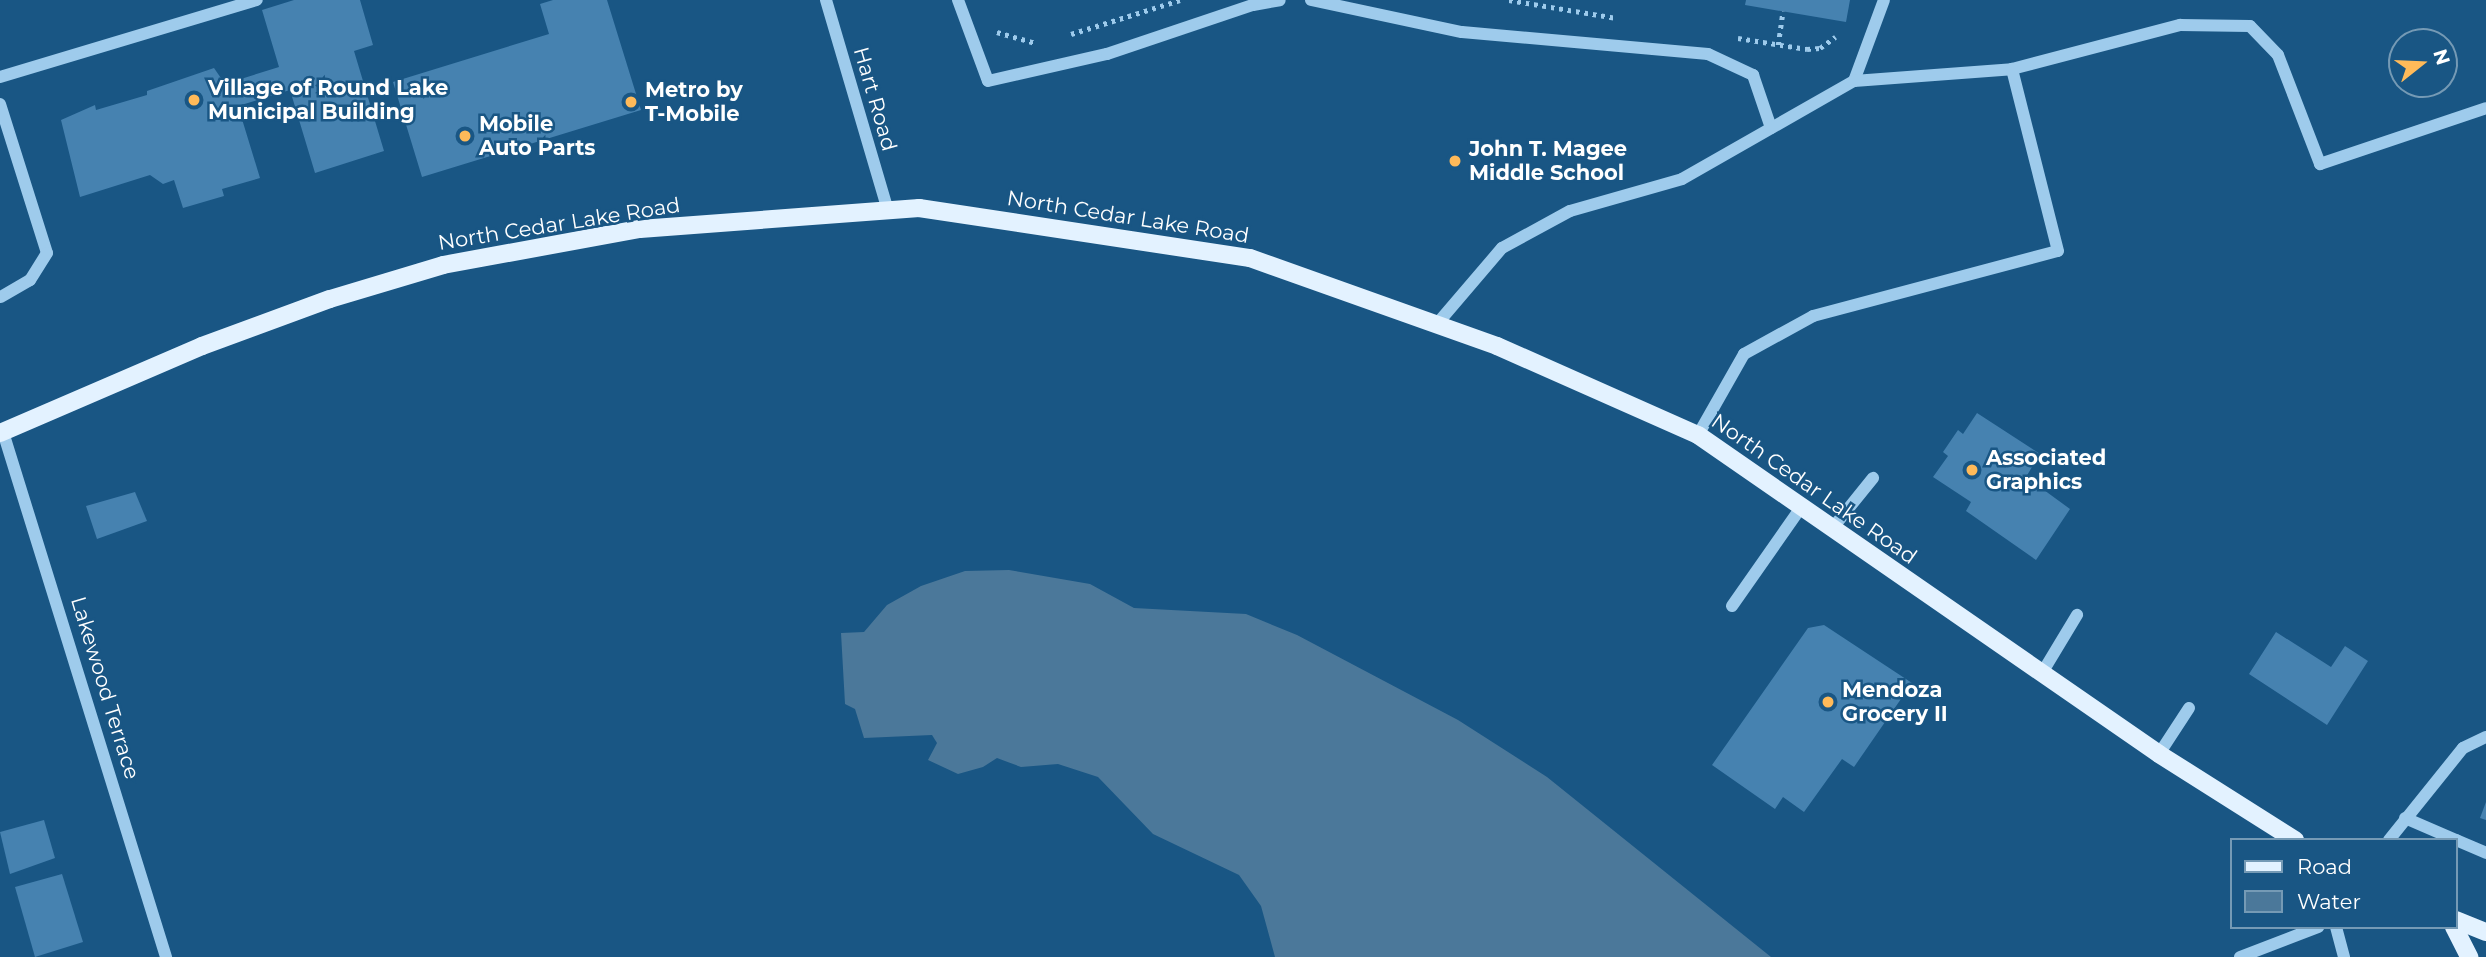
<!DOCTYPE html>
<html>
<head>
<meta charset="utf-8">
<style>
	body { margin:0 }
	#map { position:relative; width:2486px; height:957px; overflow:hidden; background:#195684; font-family:Montserrat,sans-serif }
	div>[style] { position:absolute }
	.water>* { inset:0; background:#4b789a }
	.building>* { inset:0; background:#4682b0 }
	.path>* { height:4.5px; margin-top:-2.25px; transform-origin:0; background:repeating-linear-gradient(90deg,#9ecbec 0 3.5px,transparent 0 8.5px) }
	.minor>* { height:12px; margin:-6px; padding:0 6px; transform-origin:6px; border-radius:6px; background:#9ecbec }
	.major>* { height:18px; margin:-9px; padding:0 9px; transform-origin:9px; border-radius:9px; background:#e3f2ff }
	.dots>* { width:19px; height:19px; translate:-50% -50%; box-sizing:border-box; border:4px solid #195684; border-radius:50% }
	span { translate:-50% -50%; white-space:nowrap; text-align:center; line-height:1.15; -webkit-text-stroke:5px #195684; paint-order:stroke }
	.poi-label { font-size:21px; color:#fff; font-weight:700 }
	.left { translate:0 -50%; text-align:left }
	.street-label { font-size:21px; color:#fff }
	.legend { position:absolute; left:2230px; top:838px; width:228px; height:91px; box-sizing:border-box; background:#195684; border:2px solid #759ab5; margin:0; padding:9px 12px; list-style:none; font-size:21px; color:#fff }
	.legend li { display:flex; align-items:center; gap:14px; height:35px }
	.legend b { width:35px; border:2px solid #759ab5 }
	.north { position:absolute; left:2388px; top:28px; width:70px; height:70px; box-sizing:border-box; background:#195684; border:2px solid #759ab5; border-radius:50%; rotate:72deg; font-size:19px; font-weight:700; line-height:28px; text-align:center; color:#fff }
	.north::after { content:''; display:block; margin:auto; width:24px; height:32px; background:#ffba59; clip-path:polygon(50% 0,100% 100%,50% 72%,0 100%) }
</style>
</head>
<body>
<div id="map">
	<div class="water">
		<div style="clip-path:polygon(1009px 570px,1090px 584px,1134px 608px,1246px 614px,1297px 635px,1458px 720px,1547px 777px,1771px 957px,1275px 957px,1261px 906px,1239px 875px,1153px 834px,1098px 777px,1058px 764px,1021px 767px,997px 758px,983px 767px,958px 774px,928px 760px,937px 743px,932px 735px,864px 738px,855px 709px,845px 704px,841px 633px,864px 632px,887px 605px,921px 586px,965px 571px)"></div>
	</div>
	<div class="building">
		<div style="clip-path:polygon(294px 0,360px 0,373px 45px,354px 51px,384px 151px,315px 173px,290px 90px,238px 106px,260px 178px,222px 189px,224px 196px,183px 208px,174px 180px,163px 184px,150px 175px,80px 197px,61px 120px,95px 105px,96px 110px,147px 95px,147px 91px,214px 68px,225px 84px,279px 67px,262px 10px)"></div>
		<div style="clip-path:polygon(553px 0,607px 0,641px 110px,422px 177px,393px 82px,549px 34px,540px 4px)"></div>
		<div style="clip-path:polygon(1746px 0,1850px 0,1846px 22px,1745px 5px)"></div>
		<div style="clip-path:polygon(1977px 413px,2040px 454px,2026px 477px,2070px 509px,2036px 560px,1966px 511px,1971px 502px,1933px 477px,1948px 456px,1943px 452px,1958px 430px,1963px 434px)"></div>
		<div style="clip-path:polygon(135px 492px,147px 521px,97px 539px,86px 506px)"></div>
		<div style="clip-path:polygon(1824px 625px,1912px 683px,1854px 767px,1842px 759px,1804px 812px,1783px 797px,1775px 809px,1712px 765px,1808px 628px)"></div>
		<div style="clip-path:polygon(2276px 632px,2331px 667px,2345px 646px,2368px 661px,2327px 725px,2249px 674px)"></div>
		<div style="clip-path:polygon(2486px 802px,2486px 820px,2480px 818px)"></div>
		<div style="clip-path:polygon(44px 820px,55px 858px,10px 874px,0 832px)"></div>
		<div style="clip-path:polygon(62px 874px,83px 942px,35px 957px,15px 887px)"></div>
	</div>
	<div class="path">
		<div style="left:1509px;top:0;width:109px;rotate:9.5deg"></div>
		<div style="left:997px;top:32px;width:40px;rotate:16deg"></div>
		<div style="left:1071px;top:34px;width:114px;rotate:-17.3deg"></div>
		<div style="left:1738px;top:38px;width:70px;rotate:9.1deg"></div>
		<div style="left:1807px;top:49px;width:13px;rotate:-4deg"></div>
		<div style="left:1820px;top:48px;width:19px;rotate:-36deg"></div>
		<div style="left:1778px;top:45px;width:34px;rotate:-82deg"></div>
	</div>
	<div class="minor">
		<div style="left:826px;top:0;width:219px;rotate:73.6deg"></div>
		<div style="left:958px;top:0;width:86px;rotate:69.7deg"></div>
		<div style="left:988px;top:81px;width:122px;rotate:-12.8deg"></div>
		<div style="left:1107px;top:54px;width:154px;rotate:-18.6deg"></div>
		<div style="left:1253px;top:5px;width:27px;rotate:-10deg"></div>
		<div style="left:1311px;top:0;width:154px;rotate:12deg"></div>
		<div style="left:1462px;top:32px;width:247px;rotate:5.1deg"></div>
		<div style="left:1708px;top:54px;width:50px;rotate:25deg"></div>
		<div style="left:1753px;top:75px;width:56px;rotate:71.2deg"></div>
		<div style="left:0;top:77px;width:268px;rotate:-16.7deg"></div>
		<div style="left:1854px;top:81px;width:86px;rotate:-69.7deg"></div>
		<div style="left:0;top:104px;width:156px;rotate:72.5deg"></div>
		<div style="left:47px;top:253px;width:32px;rotate:122deg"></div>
		<div style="left:30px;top:280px;width:34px;rotate:150deg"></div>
		<div style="left:1437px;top:324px;width:100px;rotate:-49.5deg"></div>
		<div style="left:1502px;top:248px;width:77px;rotate:-28.6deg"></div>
		<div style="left:1570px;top:211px;width:116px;rotate:-15.9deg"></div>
		<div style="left:1682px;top:179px;width:198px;rotate:-29.7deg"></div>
		<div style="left:1854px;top:81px;width:158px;rotate:-4.3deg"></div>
		<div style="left:2012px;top:69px;width:174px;rotate:-14.7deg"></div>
		<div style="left:2180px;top:25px;width:70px;rotate:0.8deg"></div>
		<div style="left:2250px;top:26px;width:40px;rotate:46deg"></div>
		<div style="left:2278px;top:55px;width:117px;rotate:68.9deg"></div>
		<div style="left:2320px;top:164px;width:175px;rotate:-18.6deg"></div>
		<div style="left:3px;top:432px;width:550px;rotate:72.75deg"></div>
		<div style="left:1698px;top:435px;width:93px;rotate:-60.4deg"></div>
		<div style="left:1744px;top:354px;width:79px;rotate:-28.8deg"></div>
		<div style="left:1813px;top:316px;width:253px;rotate:-14.9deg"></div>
		<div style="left:2058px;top:251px;width:188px;rotate:-104.2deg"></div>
		<div style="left:1831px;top:530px;width:67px;rotate:-51.1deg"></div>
		<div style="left:1732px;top:606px;width:118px;rotate:-55deg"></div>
		<div style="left:2042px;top:673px;width:68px;rotate:-58.9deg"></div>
		<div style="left:2159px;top:754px;width:55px;rotate:-56.9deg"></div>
		<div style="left:2405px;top:818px;width:56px;rotate:23.3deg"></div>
		<div style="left:2389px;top:840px;width:118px;rotate:-51.2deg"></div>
		<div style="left:2463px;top:748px;width:25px;rotate:-26deg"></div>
		<div style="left:2456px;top:840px;width:33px;rotate:23deg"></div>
		<div style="left:2336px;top:927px;width:31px;rotate:75deg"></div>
		<div style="left:2240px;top:957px;width:84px;rotate:-21deg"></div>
	</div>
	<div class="major">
		<div style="left:0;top:433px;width:220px;rotate:-23.3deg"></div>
		<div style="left:202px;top:346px;width:136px;rotate:-20.2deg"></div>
		<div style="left:330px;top:299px;width:118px;rotate:-16.7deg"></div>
		<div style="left:443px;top:265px;width:200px;rotate:-10.4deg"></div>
		<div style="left:640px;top:229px;width:280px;rotate:-4.3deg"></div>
		<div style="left:919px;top:208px;width:335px;rotate:8.6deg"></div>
		<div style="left:1250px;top:258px;width:262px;rotate:19.6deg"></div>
		<div style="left:1497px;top:346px;width:220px;rotate:23.9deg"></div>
		<div style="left:1698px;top:435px;width:561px;rotate:34.68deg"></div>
		<div style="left:2159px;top:754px;width:161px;rotate:32.3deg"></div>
		<div style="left:2456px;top:920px;width:32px;rotate:22deg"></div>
		<div style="left:2454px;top:927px;width:34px;rotate:63deg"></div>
	</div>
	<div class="dots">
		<div style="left:194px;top:100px;background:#ffba59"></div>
		<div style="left:631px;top:102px;background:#ffba59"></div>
		<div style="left:465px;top:136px;background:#ffba59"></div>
		<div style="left:1455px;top:161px;background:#ffba59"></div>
		<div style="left:1972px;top:470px;background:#ffba59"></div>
		<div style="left:1828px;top:702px;background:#ffba59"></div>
	</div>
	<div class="poi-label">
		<span class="left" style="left:208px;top:100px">Village of Round Lake<br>Municipal Building</span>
		<span class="left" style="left:645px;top:102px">Metro by<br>T-Mobile</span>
		<span class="left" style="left:479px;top:136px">Mobile<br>Auto Parts</span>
		<span class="left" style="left:1469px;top:161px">John T. Magee<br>Middle School</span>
		<span class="left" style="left:1986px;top:470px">Associated<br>Graphics</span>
		<span class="left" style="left:1842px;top:702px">Mendoza<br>Grocery II</span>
	</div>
	<div class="street-label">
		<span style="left:875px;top:99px;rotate:74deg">Hart Road</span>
		<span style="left:1128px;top:217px;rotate:9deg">North Cedar Lake Road</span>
		<span style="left:559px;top:224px;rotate:-9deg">North Cedar Lake Road</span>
		<span style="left:1814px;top:489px;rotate:35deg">North Cedar Lake Road</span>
		<span style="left:105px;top:688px;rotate:73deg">Lakewood Terrace</span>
	</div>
	<ul class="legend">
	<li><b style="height:9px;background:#e3f2ff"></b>Road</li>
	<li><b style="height:19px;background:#4b789a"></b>Water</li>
	</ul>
	<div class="north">N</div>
</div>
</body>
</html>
